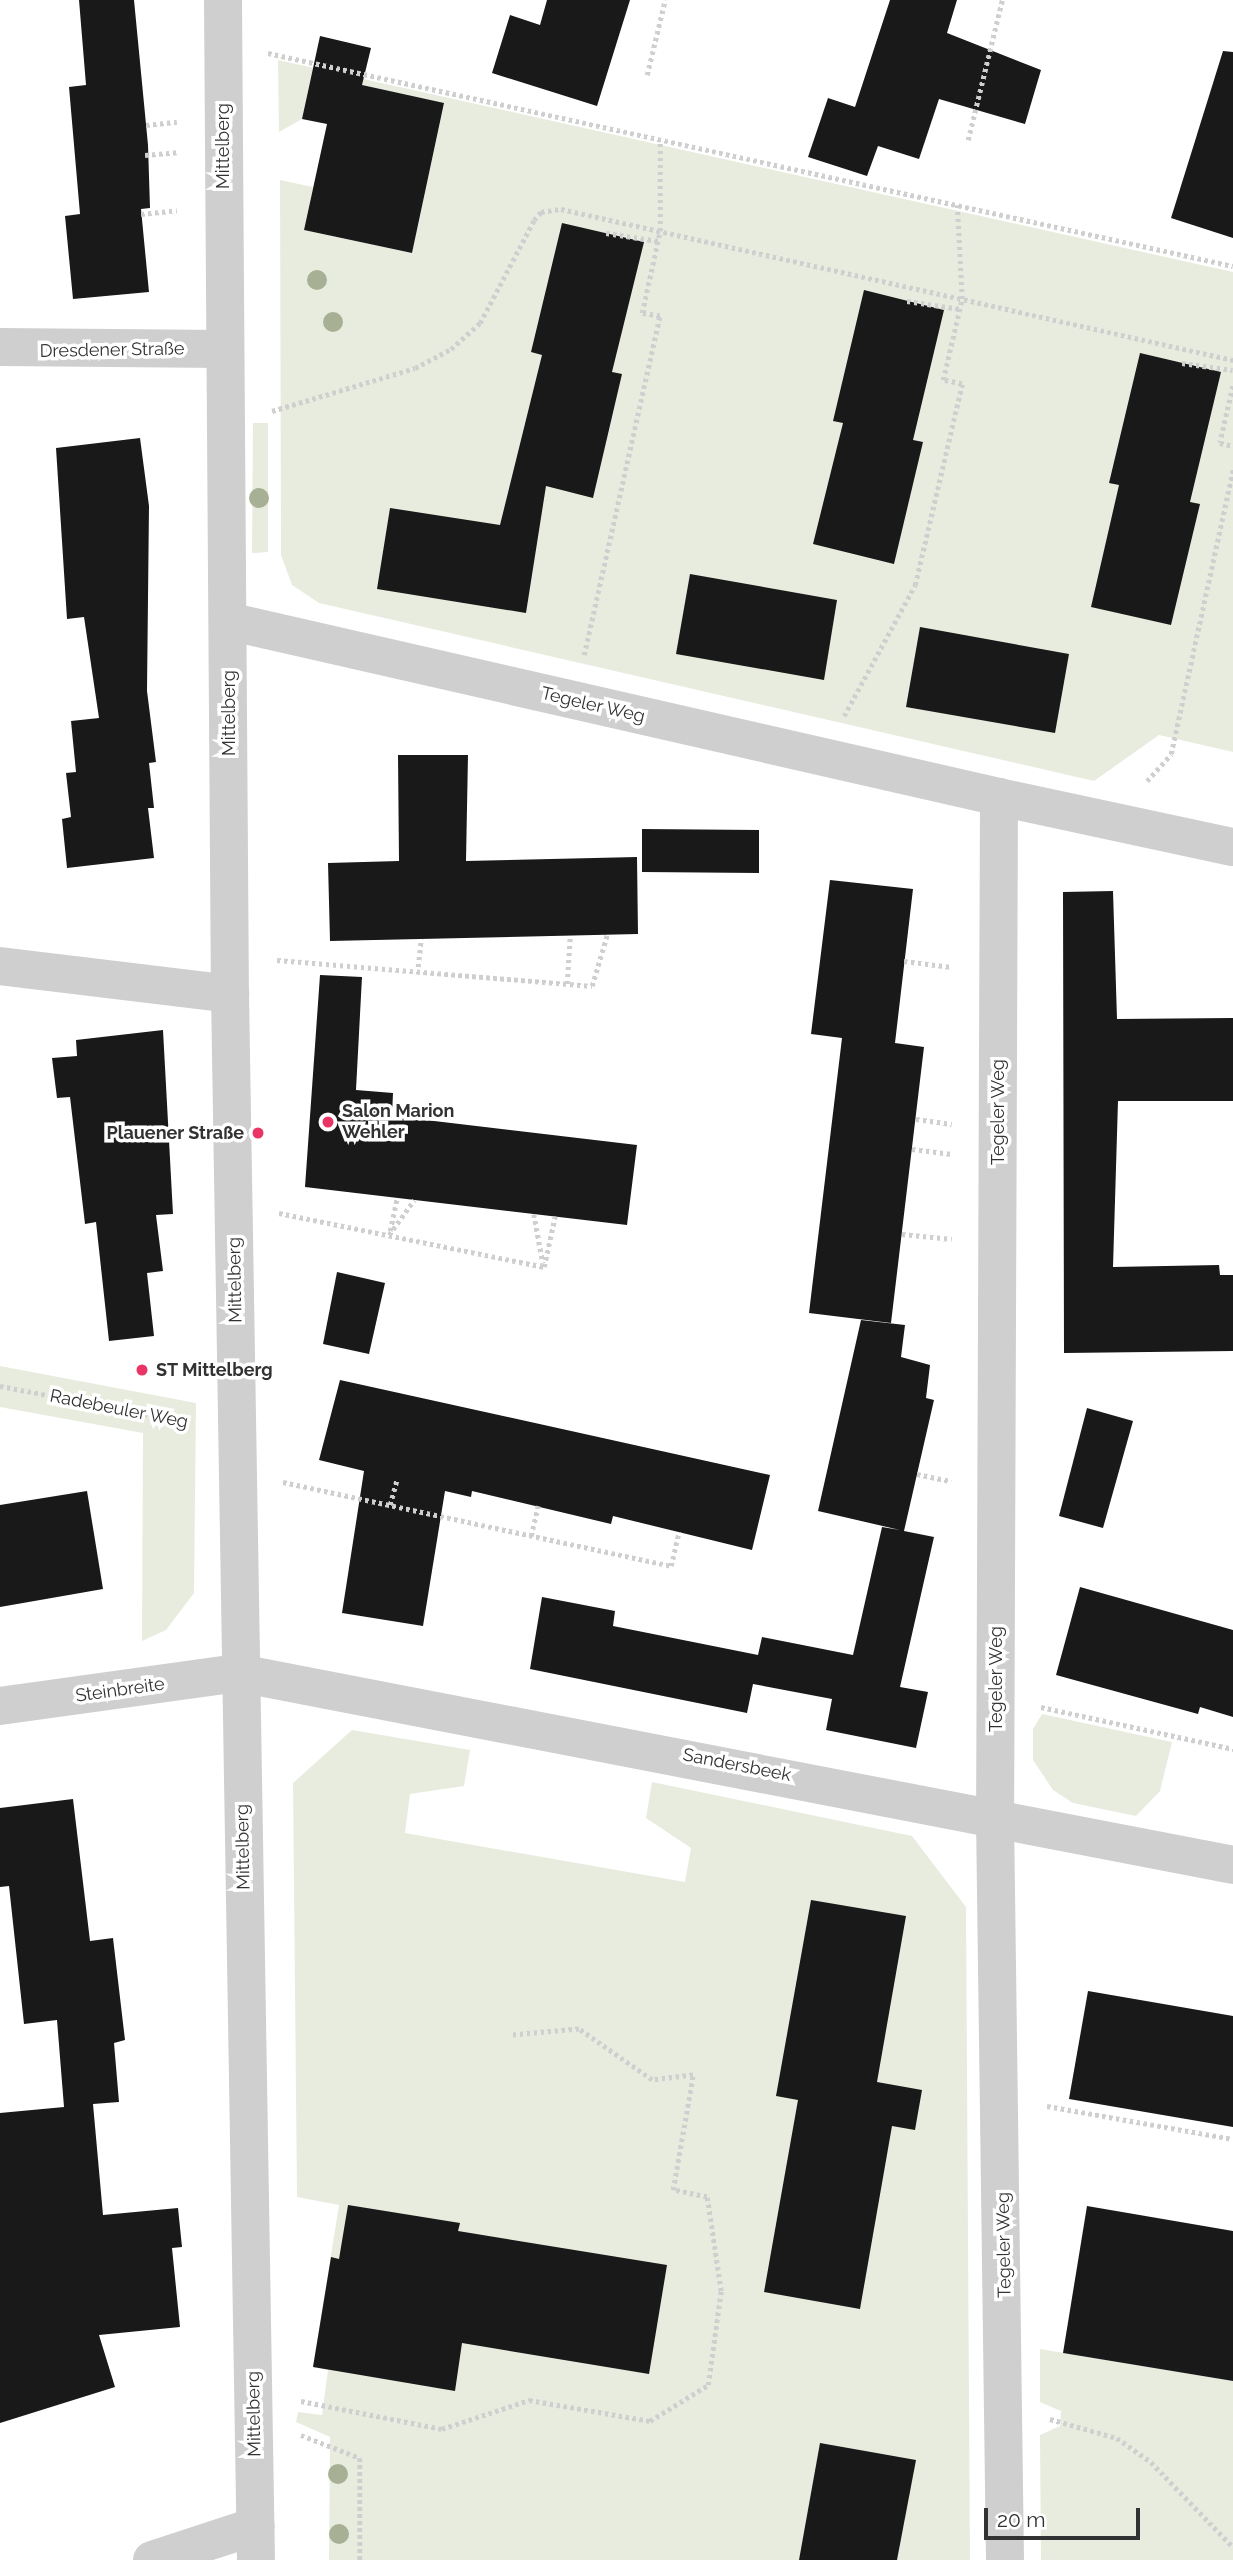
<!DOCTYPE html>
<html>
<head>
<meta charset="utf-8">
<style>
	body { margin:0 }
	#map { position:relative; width:1233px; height:2560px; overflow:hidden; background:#fff; font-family:Raleway,sans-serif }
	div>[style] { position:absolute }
	.green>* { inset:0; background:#e8ecde }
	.building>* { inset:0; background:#191919 }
	.path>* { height:4.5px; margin-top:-2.25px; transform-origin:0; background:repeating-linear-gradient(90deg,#cfcfcf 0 3.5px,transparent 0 7px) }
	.street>* { height:38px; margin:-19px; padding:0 19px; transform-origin:19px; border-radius:19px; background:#cfcfcf }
	.trees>* { width:20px; height:20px; margin:-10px; border-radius:50%; background:#a7b094 }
	.dots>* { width:19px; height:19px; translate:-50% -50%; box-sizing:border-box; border:4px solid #fff; border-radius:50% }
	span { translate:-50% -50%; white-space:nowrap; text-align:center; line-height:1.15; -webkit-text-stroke:7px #fff; paint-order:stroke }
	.street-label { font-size:18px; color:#323232 }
	.poi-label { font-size:18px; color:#323232; font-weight:700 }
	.left { translate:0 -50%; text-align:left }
	.right { translate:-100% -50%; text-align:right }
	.scale { position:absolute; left:984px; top:2508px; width:156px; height:32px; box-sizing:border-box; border:4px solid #323232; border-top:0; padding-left:9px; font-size:21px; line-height:24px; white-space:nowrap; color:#323232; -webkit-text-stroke:5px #fff; paint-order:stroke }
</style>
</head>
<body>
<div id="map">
	<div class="green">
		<div style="clip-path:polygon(278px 60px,1233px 272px,1233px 752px,1159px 735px,1094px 781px,319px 603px,292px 585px,281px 555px,280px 180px,313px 187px,304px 230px,412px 253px,444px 104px,311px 76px,302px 119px,279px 132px)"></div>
		<div style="clip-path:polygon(253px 423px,268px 423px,268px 552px,252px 553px)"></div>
		<div style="clip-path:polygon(0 1366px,196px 1403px,194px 1593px,166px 1630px,142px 1641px,143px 1433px,0 1407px)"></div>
		<div style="clip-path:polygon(1042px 1714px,1172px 1742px,1160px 1791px,1136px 1816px,1073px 1803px,1053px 1790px,1033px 1760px,1033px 1729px)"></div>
		<div style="clip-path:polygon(352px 1730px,470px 1750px,464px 1786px,410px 1794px,405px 1833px,685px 1882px,691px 1848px,646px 1818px,652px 1782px,912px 1836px,966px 1907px,970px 2560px,329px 2560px,330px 2437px,296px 2422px,298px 2412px,322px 2415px,328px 2370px,313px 2367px,339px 2205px,297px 2197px,293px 1783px)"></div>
		<div style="clip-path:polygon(1040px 2349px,1233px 2381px,1233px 2560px,1041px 2560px,1040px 2435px,1060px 2426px,1061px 2411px,1040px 2402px)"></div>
	</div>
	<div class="building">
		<div style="clip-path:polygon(79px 0,134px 0,148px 145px,150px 208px,141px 209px,149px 292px,73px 299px,65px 216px,80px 214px,69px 87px,86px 85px)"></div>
		<div style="clip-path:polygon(547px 0,630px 0,597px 106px,492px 73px,510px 15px,540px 25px)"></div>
		<div style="clip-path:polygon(890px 0,957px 0,947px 33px,1041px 70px,1025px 124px,939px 99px,919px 159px,878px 146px,867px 176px,808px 157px,828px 98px,855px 107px)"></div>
		<div style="clip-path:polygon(320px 36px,371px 48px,362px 85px,444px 103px,412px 253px,304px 230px,327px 124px,302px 119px)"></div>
		<div style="clip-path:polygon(1223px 51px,1233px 52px,1233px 238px,1171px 218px)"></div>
		<div style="clip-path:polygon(562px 223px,644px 242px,612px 372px,622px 374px,593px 498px,546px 486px,526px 613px,377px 589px,390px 508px,500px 525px,542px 355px,531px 352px)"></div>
		<div style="clip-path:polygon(864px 290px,944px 310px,913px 440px,923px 442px,894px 564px,813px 544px,843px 423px,833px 421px)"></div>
		<div style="clip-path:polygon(1140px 353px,1221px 372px,1190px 502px,1200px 504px,1171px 625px,1091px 607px,1119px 485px,1109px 483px)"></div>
		<div style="clip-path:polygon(140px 438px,149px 506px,147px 691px,156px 762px,149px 763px,154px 808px,148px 808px,154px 858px,67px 868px,62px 819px,71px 817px,66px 773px,76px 772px,71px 721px,99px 718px,84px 617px,67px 619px,56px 448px)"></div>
		<div style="clip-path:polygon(690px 574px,837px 600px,824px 680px,676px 654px)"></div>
		<div style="clip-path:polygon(920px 627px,1069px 654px,1055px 733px,906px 707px)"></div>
		<div style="clip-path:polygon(398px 755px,468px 755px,466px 861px,637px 857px,638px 934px,330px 941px,328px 863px,399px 861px)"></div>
		<div style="clip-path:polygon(642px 829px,759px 830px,759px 873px,642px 872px)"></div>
		<div style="clip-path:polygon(830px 880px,913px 889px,895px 1043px,924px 1047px,891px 1323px,809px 1313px,842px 1038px,811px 1034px)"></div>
		<div style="clip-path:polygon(1113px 891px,1117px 1019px,1233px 1018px,1233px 1101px,1118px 1101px,1113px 1267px,1219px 1265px,1220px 1275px,1233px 1275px,1233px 1351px,1064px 1353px,1063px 892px)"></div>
		<div style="clip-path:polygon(320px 975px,362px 977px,356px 1090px,393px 1093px,392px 1116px,637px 1145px,627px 1225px,305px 1187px)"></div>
		<div style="clip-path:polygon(163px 1030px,173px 1214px,156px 1215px,163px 1271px,147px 1273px,154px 1336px,109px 1341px,96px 1222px,85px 1224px,70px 1097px,57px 1098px,52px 1058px,77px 1056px,76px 1040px)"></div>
		<div style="clip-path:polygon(337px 1272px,385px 1283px,369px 1354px,323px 1344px)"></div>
		<div style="clip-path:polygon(861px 1320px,905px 1325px,901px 1357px,930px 1365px,926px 1398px,934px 1400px,904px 1531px,934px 1537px,900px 1687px,928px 1692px,916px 1748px,826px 1730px,832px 1699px,753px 1684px,747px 1713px,530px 1669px,542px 1597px,615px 1611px,613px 1626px,758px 1655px,762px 1637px,853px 1655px,882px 1527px,900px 1530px,818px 1511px)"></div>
		<div style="clip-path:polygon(340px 1380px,770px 1475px,752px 1550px,613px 1516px,611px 1524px,472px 1491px,471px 1497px,445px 1491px,423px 1626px,342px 1613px,364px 1471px,319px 1460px)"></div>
		<div style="clip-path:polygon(1087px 1408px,1133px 1421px,1103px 1528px,1059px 1516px)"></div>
		<div style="clip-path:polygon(87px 1491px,103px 1589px,0 1607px,0 1505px)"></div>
		<div style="clip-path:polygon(1080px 1587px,1233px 1630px,1233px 1717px,1200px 1707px,1198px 1714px,1056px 1675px)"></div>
		<div style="clip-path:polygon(73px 1799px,90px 1941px,113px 1938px,125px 2040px,114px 2043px,119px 2102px,93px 2104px,103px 2215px,178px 2208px,182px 2247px,172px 2248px,180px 2327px,99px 2335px,115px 2387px,0 2423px,0 2113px,64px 2107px,57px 2020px,24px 2024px,9px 1886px,0 1887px,0 1808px)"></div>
		<div style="clip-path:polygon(811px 1900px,906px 1916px,877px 2082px,922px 2090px,915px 2130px,892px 2126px,860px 2309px,764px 2292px,798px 2100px,776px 2096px)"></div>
		<div style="clip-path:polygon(1088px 1991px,1233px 2016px,1233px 2127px,1069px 2099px)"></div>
		<div style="clip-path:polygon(348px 2205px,460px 2223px,458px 2231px,667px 2265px,649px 2374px,462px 2343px,455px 2391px,313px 2367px,331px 2257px,339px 2259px)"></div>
		<div style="clip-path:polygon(1087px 2206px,1233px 2231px,1233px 2381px,1063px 2353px)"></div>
		<div style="clip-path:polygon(820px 2443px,916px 2460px,897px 2560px,799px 2560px)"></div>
	</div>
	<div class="path">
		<div style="left:268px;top:53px;width:988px;rotate:12.45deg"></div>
		<div style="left:647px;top:75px;width:77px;rotate:-76.5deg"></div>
		<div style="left:146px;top:125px;width:31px;rotate:-6deg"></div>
		<div style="left:968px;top:140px;width:144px;rotate:-76.3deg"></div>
		<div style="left:145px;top:155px;width:32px;rotate:-5deg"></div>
		<div style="left:141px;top:214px;width:36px;rotate:-6deg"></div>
		<div style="left:606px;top:233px;width:53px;rotate:8.7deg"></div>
		<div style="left:907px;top:301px;width:54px;rotate:8.6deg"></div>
		<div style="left:1182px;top:363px;width:51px;rotate:7.8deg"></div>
		<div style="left:1233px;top:386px;width:58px;rotate:102.8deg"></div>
		<div style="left:1220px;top:443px;width:13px;rotate:13deg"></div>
		<div style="left:272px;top:411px;width:149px;rotate:-16.7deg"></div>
		<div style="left:415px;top:368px;width:41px;rotate:-27.8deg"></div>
		<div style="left:451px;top:349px;width:39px;rotate:-42deg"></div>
		<div style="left:480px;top:323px;width:116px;rotate:-62.3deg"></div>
		<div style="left:534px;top:220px;width:11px;rotate:-49deg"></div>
		<div style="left:541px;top:212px;width:20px;rotate:-9deg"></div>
		<div style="left:561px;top:209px;width:689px;rotate:12.66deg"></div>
		<div style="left:584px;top:655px;width:347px;rotate:-77.4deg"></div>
		<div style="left:660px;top:316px;width:18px;rotate:-171deg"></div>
		<div style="left:642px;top:313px;width:84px;rotate:-77.6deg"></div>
		<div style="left:660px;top:231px;width:91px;rotate:-90deg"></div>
		<div style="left:844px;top:716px;width:149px;rotate:-61.5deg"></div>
		<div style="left:915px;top:585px;width:206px;rotate:-76.8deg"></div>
		<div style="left:962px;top:384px;width:19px;rotate:-168deg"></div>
		<div style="left:943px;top:380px;width:83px;rotate:-76.8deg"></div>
		<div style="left:962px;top:299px;width:94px;rotate:-93deg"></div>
		<div style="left:1147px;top:781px;width:36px;rotate:-48deg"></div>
		<div style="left:1171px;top:754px;width:291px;rotate:-77.7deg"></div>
		<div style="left:277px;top:960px;width:316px;rotate:4.7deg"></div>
		<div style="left:592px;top:986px;width:53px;rotate:-73.6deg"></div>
		<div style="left:904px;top:961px;width:48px;rotate:7.1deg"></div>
		<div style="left:418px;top:967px;width:28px;rotate:-84deg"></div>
		<div style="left:567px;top:984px;width:48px;rotate:-86.4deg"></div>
		<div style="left:916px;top:1119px;width:36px;rotate:8deg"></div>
		<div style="left:912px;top:1149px;width:40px;rotate:7.1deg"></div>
		<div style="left:279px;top:1213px;width:270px;rotate:11.5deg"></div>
		<div style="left:544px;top:1267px;width:52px;rotate:-77.8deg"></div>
		<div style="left:534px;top:1214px;width:50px;rotate:79.6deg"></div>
		<div style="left:390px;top:1231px;width:34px;rotate:-78deg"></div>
		<div style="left:902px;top:1234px;width:50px;rotate:5.7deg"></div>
		<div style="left:389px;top:1235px;width:43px;rotate:-54.5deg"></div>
		<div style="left:0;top:1386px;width:196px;rotate:10.9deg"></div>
		<div style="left:917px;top:1474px;width:35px;rotate:12deg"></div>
		<div style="left:283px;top:1482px;width:397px;rotate:12.2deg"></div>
		<div style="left:671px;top:1566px;width:35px;rotate:-77deg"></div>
		<div style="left:390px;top:1505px;width:27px;rotate:-75deg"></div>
		<div style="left:531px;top:1536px;width:31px;rotate:-77deg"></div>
		<div style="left:1041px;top:1707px;width:197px;rotate:12.3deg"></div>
		<div style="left:1047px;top:2106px;width:189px;rotate:10.1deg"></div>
		<div style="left:301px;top:2401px;width:144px;rotate:11.2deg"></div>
		<div style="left:442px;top:2429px;width:92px;rotate:-18.4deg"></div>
		<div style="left:529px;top:2400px;width:123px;rotate:9.8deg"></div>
		<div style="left:650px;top:2421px;width:68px;rotate:-31.8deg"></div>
		<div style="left:708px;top:2385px;width:95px;rotate:-82.1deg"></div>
		<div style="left:721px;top:2291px;width:95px;rotate:-98.5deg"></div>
		<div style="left:707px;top:2197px;width:35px;rotate:-168deg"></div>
		<div style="left:673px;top:2190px;width:117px;rotate:-80.1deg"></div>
		<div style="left:693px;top:2075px;width:41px;rotate:173deg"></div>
		<div style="left:652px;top:2080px;width:89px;rotate:-145.1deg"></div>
		<div style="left:579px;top:2029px;width:67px;rotate:174.9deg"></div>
		<div style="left:1050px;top:2419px;width:70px;rotate:15.8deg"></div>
		<div style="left:1117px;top:2438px;width:42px;rotate:35.2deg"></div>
		<div style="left:1151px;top:2462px;width:118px;rotate:46deg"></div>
		<div style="left:301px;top:2435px;width:63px;rotate:21.3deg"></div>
		<div style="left:360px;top:2458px;width:102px;rotate:90deg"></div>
	</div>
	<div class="street">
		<div style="left:223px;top:0;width:994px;rotate:89.6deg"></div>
		<div style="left:230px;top:994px;width:1566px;rotate:89.05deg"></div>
		<div style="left:0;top:347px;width:224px;rotate:0.5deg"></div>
		<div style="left:228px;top:621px;width:791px;rotate:12.86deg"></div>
		<div style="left:999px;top:797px;width:1020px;rotate:90.22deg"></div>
		<div style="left:995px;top:1817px;width:743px;rotate:89.23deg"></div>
		<div style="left:999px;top:797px;width:239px;rotate:12.1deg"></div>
		<div style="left:0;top:966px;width:232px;rotate:6.9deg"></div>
		<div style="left:0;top:1706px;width:241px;rotate:-7.9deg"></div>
		<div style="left:239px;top:1673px;width:1012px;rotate:10.93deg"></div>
		<div style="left:152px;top:2560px;width:109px;rotate:-18.1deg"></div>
	</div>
	<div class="trees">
		<div style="left:317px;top:280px"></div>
		<div style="left:333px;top:322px"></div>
		<div style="left:259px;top:498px"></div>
		<div style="left:338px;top:2474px"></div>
		<div style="left:339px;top:2534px"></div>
	</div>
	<div class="dots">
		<div style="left:328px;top:1122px;background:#e93465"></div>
		<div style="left:258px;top:1133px;background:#e93465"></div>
		<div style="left:142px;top:1370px;background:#e93465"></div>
	</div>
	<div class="street-label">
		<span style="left:223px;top:146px;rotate:-90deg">Mittelberg</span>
		<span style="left:112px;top:350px;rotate:-1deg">Dresdener Straße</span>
		<span style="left:593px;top:705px;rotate:13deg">Tegeler Weg</span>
		<span style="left:229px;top:713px;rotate:-90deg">Mittelberg</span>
		<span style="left:998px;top:1112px;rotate:-90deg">Tegeler Weg</span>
		<span style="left:235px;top:1280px;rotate:-91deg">Mittelberg</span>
		<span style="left:119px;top:1409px;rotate:11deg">Radebeuler Weg</span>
		<span style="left:996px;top:1679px;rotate:-90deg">Tegeler Weg</span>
		<span style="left:120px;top:1690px;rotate:-8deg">Steinbreite</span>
		<span style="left:737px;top:1765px;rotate:11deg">Sandersbeek</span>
		<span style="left:243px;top:1847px;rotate:-91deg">Mittelberg</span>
		<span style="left:1004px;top:2245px;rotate:-91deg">Tegeler Weg</span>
		<span style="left:254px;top:2414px;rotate:-91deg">Mittelberg</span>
	</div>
	<div class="poi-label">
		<span class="left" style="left:342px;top:1122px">Salon Marion<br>Wehler</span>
		<span class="right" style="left:244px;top:1133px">Plauener Straße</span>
		<span class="left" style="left:156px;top:1370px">ST Mittelberg</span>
	</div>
	<div class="scale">20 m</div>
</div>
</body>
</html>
